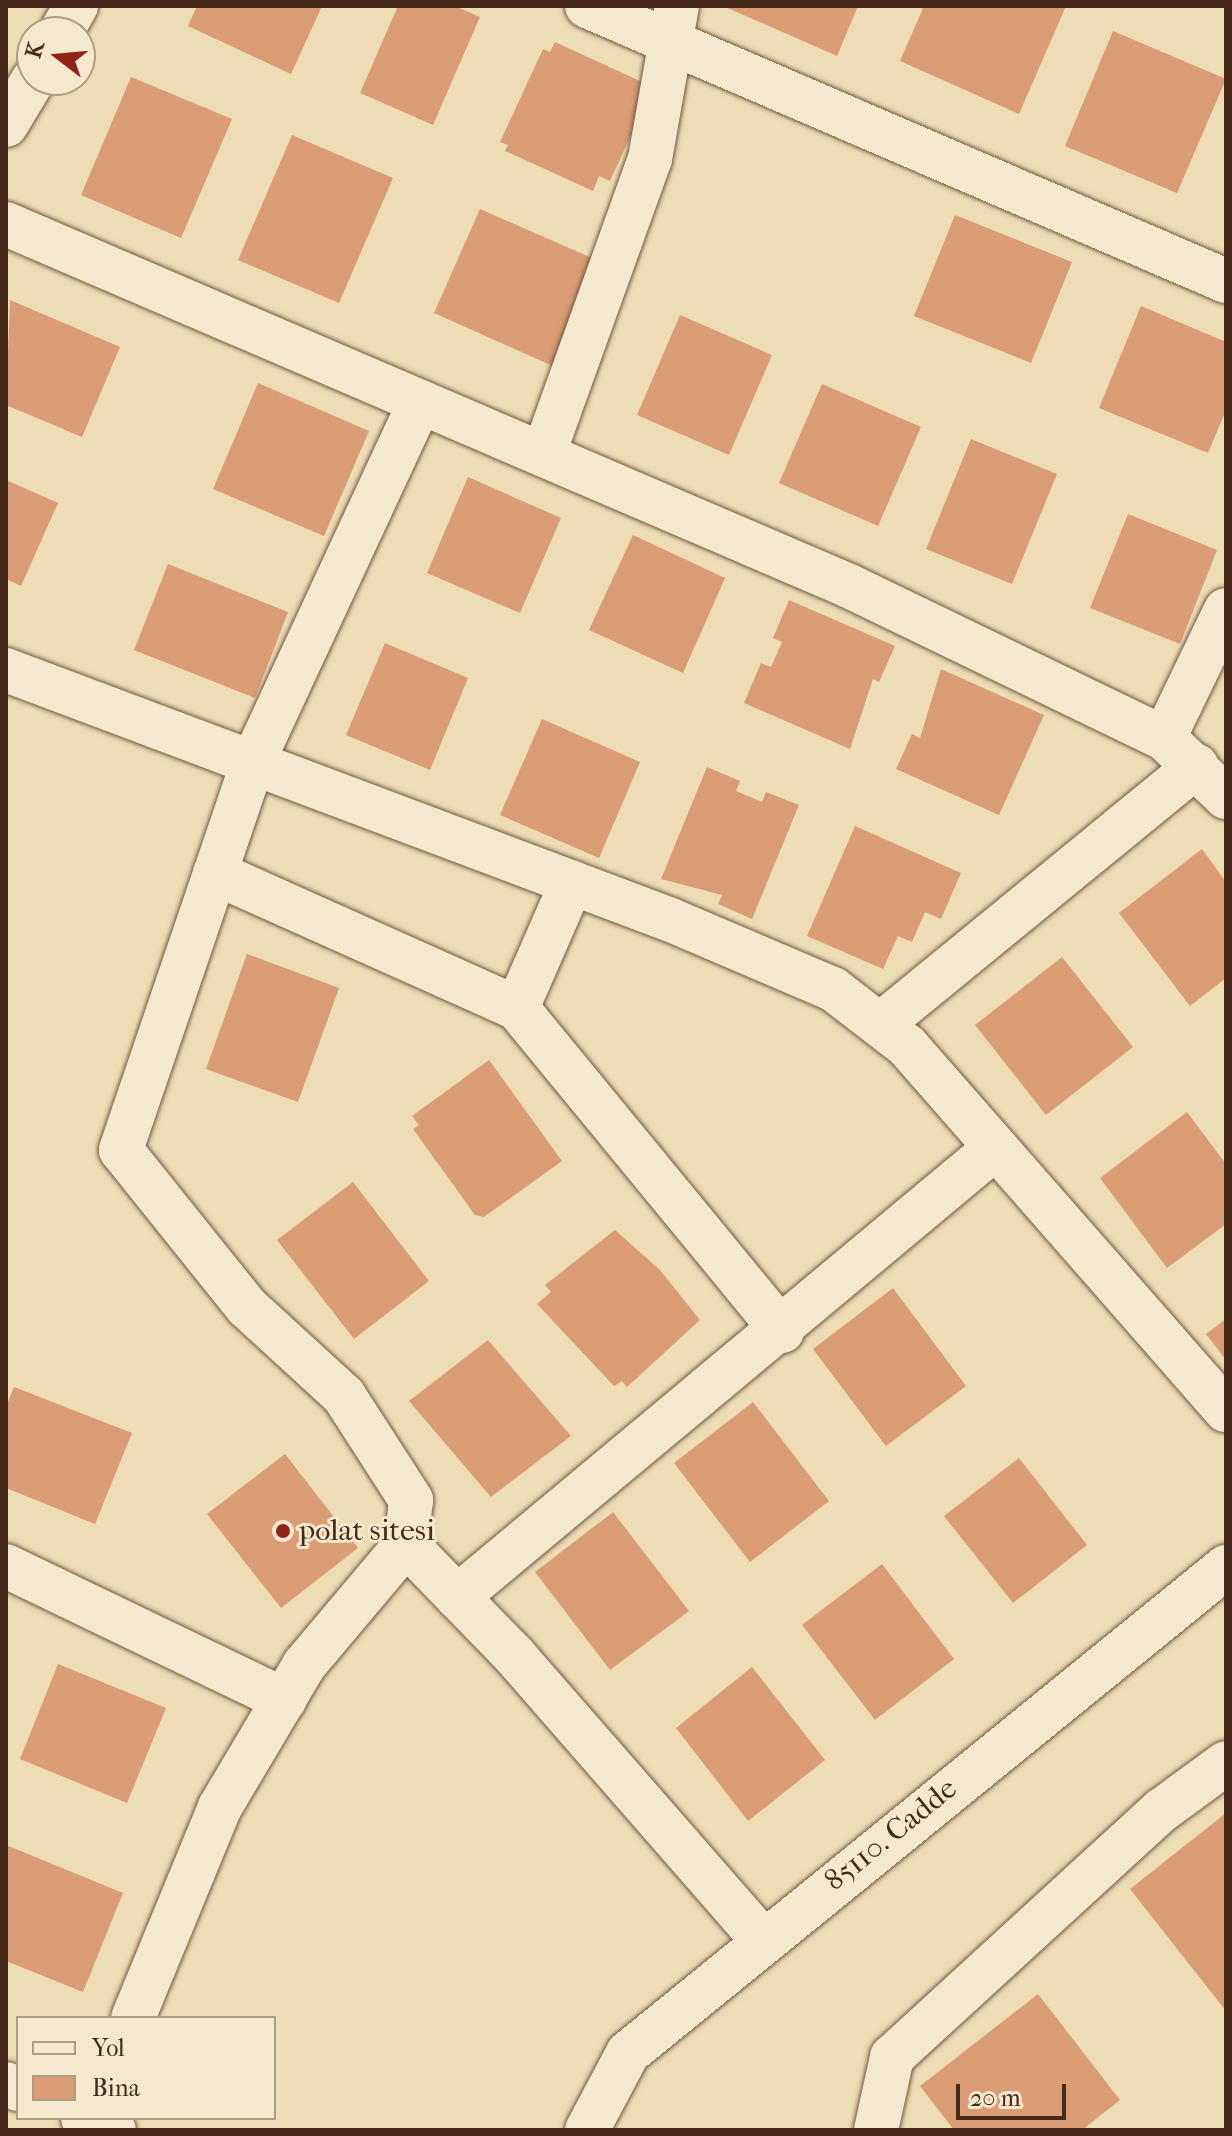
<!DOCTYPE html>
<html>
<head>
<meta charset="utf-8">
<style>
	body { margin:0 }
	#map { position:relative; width:1232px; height:2136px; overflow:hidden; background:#eedcb4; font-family:"IM FELL French Canon",serif }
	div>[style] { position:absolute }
	.building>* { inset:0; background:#d99c74 }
	.roads { filter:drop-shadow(0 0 2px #705641) drop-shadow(0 0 2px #705641) }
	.minor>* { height:44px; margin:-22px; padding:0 22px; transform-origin:22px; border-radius:22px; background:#f4e8ce }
	.dots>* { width:22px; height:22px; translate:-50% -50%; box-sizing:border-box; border:4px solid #f4e8ce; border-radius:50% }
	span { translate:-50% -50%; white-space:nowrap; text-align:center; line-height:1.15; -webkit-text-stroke:6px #f4e8ce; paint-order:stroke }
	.poi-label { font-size:30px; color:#46291b }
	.left { translate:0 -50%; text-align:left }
	.street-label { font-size:30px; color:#46291b }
	.frame { position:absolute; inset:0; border:8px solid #46291b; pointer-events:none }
	.legend { position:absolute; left:16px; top:2016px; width:260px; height:104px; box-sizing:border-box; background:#f4e8ce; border:2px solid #ae9c86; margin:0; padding:10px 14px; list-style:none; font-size:24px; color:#46291b }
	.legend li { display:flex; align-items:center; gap:16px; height:40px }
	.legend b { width:40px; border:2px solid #ae9c86 }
	.north { position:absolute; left:16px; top:16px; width:80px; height:80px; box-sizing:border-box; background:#f4e8ce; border:2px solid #ae9c86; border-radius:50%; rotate:286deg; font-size:22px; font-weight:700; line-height:32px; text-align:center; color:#46291b }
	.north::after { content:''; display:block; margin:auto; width:28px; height:36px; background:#8f2418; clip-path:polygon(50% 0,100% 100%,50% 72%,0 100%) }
	.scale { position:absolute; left:956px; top:2084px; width:110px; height:36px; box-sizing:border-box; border:4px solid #46291b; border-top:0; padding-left:10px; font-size:24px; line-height:28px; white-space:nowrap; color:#46291b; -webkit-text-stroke:6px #f4e8ce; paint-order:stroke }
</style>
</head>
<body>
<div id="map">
	<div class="building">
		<div style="clip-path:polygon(197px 6px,322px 6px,291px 74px,188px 26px)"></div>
		<div style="clip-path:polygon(398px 6px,455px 6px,480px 17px,433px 125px,360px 93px)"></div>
		<div style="clip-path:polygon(723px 6px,858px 6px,837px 56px)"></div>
		<div style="clip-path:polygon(924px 6px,1066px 6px,1019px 114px,900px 61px)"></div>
		<div style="clip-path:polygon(1113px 31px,1226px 79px,1177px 193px,1065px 146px)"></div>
		<div style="clip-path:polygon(555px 42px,642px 82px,638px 90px,649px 96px,610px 181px,599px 176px,593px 191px,505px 151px,508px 145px,500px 142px,543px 49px,550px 52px)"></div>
		<div style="clip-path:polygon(131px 77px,232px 119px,181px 238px,81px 195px)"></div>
		<div style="clip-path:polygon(292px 135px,393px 178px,339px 303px,238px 260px)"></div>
		<div style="clip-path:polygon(480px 209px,601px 262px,555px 367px,434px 313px)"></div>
		<div style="clip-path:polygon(955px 215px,1072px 262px,1031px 363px,914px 316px)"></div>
		<div style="clip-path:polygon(10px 300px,120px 347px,82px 437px,6px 405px)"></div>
		<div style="clip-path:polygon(1141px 306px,1226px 342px,1226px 410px,1208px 453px,1099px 408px)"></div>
		<div style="clip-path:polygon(680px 315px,772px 355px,729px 455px,637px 415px)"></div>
		<div style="clip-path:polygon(258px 383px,369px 431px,324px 536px,213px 489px)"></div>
		<div style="clip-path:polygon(822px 384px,921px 427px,878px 526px,779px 483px)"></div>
		<div style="clip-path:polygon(971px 439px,1057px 474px,1012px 584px,926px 549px)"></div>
		<div style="clip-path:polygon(468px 477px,561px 518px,520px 613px,427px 573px)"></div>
		<div style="clip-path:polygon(6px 480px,58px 503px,21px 586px,6px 579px)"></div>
		<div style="clip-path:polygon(1128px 514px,1217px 550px,1180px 644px,1090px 608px)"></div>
		<div style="clip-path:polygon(633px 535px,725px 578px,683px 673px,589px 630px)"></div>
		<div style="clip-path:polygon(168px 564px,288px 612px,255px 698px,134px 650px)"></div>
		<div style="clip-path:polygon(789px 600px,895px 646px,879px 682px,873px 679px,850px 749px,744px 703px,761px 663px,771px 667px,782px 642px,773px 638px)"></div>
		<div style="clip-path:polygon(385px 643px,468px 678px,430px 770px,346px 735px)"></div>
		<div style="clip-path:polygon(941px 669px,1044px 715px,999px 815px,896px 769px,912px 734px,920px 738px)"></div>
		<div style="clip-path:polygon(542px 719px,640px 762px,599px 858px,500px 815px)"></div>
		<div style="clip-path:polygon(707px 767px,740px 781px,736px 791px,762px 802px,766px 792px,799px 805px,752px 919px,718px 904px,722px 895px,661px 879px)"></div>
		<div style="clip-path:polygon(855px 826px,961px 873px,941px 919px,925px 912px,912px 942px,898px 936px,883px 969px,807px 936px)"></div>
		<div style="clip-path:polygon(1202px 849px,1226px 882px,1226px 978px,1190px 1006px,1119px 913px)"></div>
		<div style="clip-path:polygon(247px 954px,339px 988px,298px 1102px,206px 1069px)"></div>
		<div style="clip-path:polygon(1062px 957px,1133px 1047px,1046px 1115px,975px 1025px)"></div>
		<div style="clip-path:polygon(489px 1060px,562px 1161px,484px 1217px,475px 1215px,413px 1129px,419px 1125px,412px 1116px)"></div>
		<div style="clip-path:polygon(1187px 1112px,1226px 1164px,1226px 1224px,1167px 1268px,1100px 1178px)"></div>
		<div style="clip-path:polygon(353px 1182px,429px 1281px,354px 1339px,277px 1240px)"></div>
		<div style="clip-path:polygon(615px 1230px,660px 1270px,700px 1320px,627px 1387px,622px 1381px,614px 1386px,537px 1304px,551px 1292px,545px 1285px)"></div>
		<div style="clip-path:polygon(893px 1288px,966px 1386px,886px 1446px,813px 1349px)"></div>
		<div style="clip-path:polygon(1226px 1319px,1226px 1360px,1206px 1334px)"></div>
		<div style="clip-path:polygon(488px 1340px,571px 1436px,491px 1497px,409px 1401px)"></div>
		<div style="clip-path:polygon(14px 1387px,132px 1433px,95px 1524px,6px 1488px,6px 1407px)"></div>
		<div style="clip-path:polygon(753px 1402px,829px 1501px,750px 1562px,674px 1463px)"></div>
		<div style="clip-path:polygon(285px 1454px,358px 1548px,281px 1608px,207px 1514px)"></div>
		<div style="clip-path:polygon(1019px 1458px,1087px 1545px,1013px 1603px,944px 1516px)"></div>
		<div style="clip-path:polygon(613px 1512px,689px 1611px,610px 1670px,535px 1572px)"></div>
		<div style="clip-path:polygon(882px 1564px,954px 1659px,875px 1720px,802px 1625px)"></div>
		<div style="clip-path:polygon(58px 1664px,166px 1708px,127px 1803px,20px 1759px)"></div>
		<div style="clip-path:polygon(752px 1667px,825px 1760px,748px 1821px,676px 1728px)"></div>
		<div style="clip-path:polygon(1226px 1813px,1226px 2011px,1130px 1889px)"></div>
		<div style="clip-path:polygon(6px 1845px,123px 1893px,83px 1992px,6px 1961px)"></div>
		<div style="clip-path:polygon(1038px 1994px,1120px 2100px,1082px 2130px,954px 2130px,920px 2086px)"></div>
	</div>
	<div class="roads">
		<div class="minor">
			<div style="left:587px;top:6px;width:696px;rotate:23.29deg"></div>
			<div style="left:61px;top:32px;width:30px;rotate:-60deg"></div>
			<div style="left:6px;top:125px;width:52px;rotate:-59deg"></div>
			<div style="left:6px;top:224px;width:917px;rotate:23.24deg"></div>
			<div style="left:849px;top:586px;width:350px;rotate:25.8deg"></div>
			<div style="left:1164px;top:738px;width:86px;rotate:43.6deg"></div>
			<div style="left:420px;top:402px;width:397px;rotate:114.9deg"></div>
			<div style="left:253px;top:762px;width:410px;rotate:108.8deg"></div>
			<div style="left:121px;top:1150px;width:201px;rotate:51.3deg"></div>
			<div style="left:247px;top:1307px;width:132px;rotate:42.5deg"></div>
			<div style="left:344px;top:1396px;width:124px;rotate:57.2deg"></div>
			<div style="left:411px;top:1500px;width:44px;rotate:96.5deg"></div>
			<div style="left:406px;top:1544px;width:155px;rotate:45.8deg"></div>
			<div style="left:514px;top:1655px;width:377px;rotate:48.9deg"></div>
			<div style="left:544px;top:453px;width:313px;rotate:-70.2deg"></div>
			<div style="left:650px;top:159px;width:155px;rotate:-80deg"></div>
			<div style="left:6px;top:670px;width:710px;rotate:20.6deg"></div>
			<div style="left:671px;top:920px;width:176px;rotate:23.1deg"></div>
			<div style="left:833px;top:989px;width:93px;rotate:37.6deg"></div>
			<div style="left:907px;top:1046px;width:484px;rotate:48.8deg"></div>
			<div style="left:1164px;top:738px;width:142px;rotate:-64.2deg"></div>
			<div style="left:215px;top:873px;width:331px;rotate:24.1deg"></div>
			<div style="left:517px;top:1008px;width:418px;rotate:50.6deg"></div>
			<div style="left:517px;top:1008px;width:137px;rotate:-66.4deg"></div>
			<div style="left:880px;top:1025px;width:409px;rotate:-39.3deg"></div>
			<div style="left:6px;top:1566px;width:309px;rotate:25.7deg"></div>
			<div style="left:457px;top:1597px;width:698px;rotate:-39.83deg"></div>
			<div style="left:133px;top:2018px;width:228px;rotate:-67.6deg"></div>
			<div style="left:220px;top:1807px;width:166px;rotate:-59.3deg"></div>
			<div style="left:305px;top:1664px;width:157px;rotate:-49.9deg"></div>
			<div style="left:6px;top:2084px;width:13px;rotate:23deg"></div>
			<div style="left:83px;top:2118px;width:33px;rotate:21deg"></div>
			<div style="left:587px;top:2130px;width:87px;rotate:-62deg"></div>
			<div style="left:628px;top:2053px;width:771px;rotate:-39.1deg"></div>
			<div style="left:876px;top:2130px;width:75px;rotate:-77.6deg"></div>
			<div style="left:892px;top:2057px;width:366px;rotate:-42.5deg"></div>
			<div style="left:1162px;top:1810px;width:79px;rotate:-36.3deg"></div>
		</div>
	</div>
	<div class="dots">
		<div style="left:283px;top:1531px;background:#8f2418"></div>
	</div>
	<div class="poi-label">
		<span class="left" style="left:299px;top:1531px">polat sitesi</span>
	</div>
	<div class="street-label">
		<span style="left:891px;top:1835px;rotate:-39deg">85110. Cadde</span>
	</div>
	<div class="frame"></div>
	<ul class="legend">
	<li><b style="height:10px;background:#f4e8ce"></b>Yol</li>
	<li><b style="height:22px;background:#d99c74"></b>Bina</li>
	</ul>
	<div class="north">K</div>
	<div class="scale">20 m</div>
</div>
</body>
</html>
